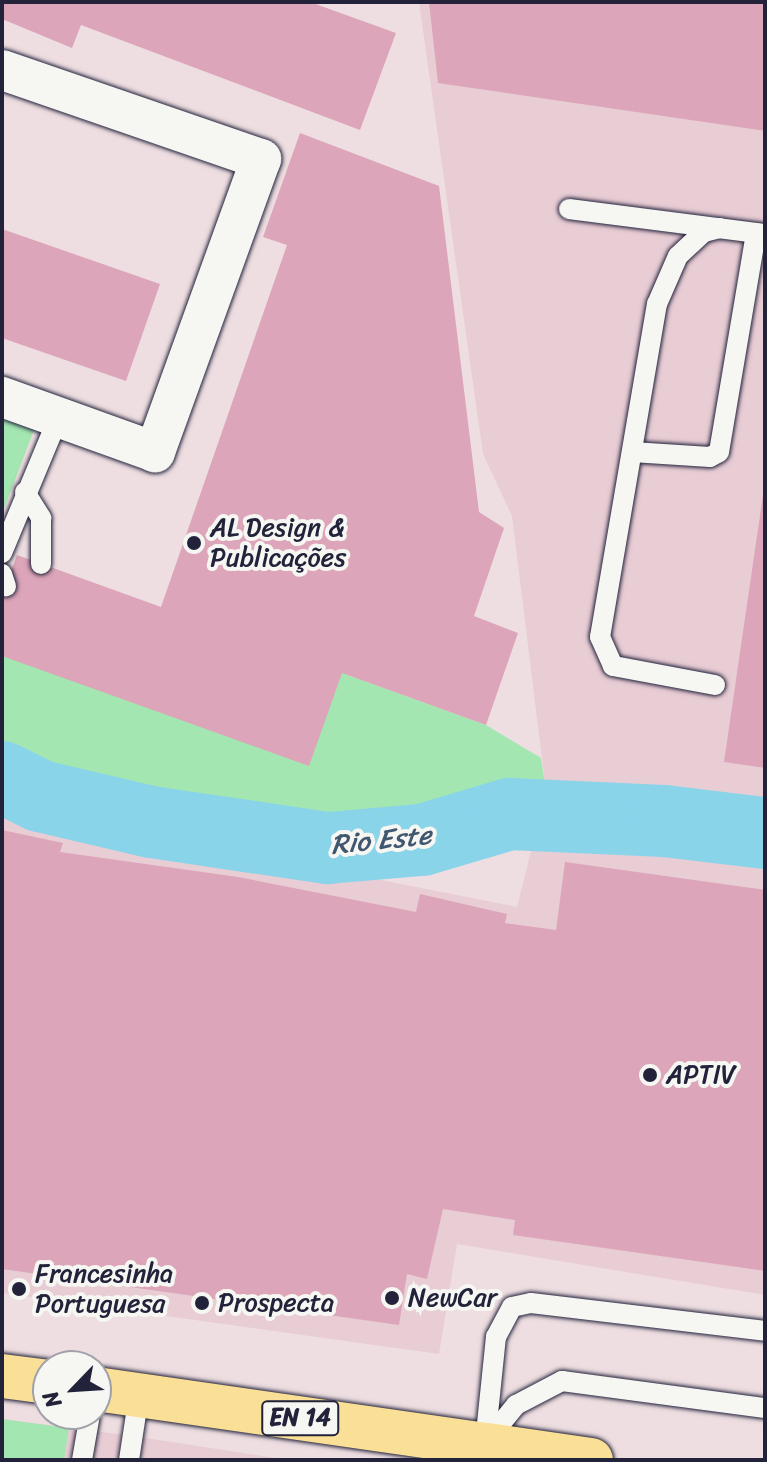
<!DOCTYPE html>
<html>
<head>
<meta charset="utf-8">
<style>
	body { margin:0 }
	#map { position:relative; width:767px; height:1462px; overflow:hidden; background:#eedee1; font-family:Sriracha,sans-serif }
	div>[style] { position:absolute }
	.built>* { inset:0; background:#e9cdd5 }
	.green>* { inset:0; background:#a3e6b1 }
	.river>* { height:72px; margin:-36px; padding:0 36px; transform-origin:36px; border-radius:36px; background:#8ad4ea }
	.building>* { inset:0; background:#dca5b9 }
	.roads { filter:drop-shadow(0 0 2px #22223b) drop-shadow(0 0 2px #22223b) }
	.service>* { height:20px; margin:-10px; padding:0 10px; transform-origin:10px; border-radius:10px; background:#f6f6f2 }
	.minor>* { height:40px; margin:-20px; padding:0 20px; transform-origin:20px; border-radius:20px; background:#f6f6f2 }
	.primary>* { height:44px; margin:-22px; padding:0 22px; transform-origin:22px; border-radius:22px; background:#fadf96 }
	.dots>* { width:22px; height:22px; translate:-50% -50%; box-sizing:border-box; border:4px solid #f6f6f2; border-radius:50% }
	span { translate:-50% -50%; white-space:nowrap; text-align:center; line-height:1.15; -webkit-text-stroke:8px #f6f6f2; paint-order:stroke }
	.shield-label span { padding:2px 6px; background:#f6f6f2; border:2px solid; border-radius:6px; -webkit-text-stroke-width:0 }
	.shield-label { font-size:24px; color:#22223b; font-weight:700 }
	.poi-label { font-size:26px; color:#22223b }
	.left { translate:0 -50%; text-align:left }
	.water-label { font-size:28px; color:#415770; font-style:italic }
	.frame { position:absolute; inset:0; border:4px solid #22223b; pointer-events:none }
	.north { position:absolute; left:32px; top:1350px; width:80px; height:80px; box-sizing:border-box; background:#f6f6f2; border:2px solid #a1a1a9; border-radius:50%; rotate:245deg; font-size:22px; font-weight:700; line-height:32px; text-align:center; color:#22223b }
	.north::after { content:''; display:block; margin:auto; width:28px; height:36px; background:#22223b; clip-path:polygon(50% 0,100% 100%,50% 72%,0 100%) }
</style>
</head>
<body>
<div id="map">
	<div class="built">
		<div style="clip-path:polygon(419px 2px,765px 2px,765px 1295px,457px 1244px,439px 1354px,2px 1293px,2px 805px,517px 907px,546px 791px,512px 516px,483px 454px)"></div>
		<div style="clip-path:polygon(2px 1419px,133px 1436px,288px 1460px,2px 1460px)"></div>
	</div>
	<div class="green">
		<div style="clip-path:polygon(2px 417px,34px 430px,2px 514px)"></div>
		<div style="clip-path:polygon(2px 656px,342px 673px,486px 725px,541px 758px,546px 791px,491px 788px,410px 825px,325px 833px,189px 813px,27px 770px,2px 756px)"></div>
		<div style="clip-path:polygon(2px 1419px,69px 1428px,64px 1460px,2px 1460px)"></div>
	</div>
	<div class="river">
		<div style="left:2px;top:777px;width:42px;rotate:26.6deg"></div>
		<div style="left:40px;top:796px;width:114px;rotate:13.2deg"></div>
		<div style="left:151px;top:822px;width:179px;rotate:8.4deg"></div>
		<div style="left:328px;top:848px;width:94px;rotate:-4.9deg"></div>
		<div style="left:422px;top:840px;width:92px;rotate:-16.5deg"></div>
		<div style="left:510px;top:814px;width:154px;rotate:2.6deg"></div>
		<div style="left:664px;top:821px;width:102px;rotate:6.8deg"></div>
	</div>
	<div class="building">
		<div style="clip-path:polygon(2px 2px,310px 2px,396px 33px,360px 130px,81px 25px,72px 48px,2px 19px)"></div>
		<div style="clip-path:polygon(429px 2px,765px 2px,765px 131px,438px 83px)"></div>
		<div style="clip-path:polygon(300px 133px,439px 186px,479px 512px,504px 528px,474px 616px,518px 633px,486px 725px,342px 673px,309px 766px,2px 656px,2px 596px,17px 555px,161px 607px,287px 245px,263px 237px)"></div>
		<div style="clip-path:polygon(2px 229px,160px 284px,126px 381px,2px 338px)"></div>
		<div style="clip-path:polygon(763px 495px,765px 495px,765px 768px,724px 762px)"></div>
		<div style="clip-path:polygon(2px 830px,63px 843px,60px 852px,238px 877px,416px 912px,420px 894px,507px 914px,505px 923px,556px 930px,565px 862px,765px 890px,765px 1271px,513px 1235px,515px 1220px,443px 1209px,427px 1279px,407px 1274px,399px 1325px,2px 1269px)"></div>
	</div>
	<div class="roads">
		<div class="service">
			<div style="left:569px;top:209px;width:198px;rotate:7.3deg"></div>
			<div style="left:632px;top:452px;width:78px;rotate:3.7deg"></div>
			<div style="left:710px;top:457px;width:10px;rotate:-29deg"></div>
			<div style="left:719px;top:452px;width:222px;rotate:-80.4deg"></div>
			<div style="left:25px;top:492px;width:31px;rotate:58deg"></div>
			<div style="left:41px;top:518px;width:46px;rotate:90deg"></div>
			<div style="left:2px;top:553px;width:148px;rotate:-67.4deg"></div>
			<div style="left:2px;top:574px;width:13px;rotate:72deg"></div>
			<div style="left:715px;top:685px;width:104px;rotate:-169.4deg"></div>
			<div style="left:613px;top:666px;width:32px;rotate:-114deg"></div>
			<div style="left:600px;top:637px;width:338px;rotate:-80.3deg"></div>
			<div style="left:657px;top:304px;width:52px;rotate:-66.4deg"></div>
			<div style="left:678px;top:256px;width:35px;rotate:-43deg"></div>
			<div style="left:704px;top:232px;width:16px;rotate:-14deg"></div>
			<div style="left:485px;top:1443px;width:107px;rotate:-84.1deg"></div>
			<div style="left:496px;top:1337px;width:34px;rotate:-62deg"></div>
			<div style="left:512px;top:1307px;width:19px;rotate:-12deg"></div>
			<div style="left:531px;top:1303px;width:236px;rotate:6.8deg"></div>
			<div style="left:485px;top:1443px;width:49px;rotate:-50.8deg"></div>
			<div style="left:516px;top:1405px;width:52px;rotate:-27.6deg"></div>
			<div style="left:562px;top:1381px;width:205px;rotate:7.6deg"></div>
			<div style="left:82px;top:1460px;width:47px;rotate:-80.1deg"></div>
			<div style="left:129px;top:1460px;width:66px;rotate:-81.3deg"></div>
		</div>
		<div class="minor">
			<div style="left:2px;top:70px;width:274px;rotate:19deg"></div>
			<div style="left:261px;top:159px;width:312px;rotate:109.9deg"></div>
			<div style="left:155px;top:452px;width:163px;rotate:-160.2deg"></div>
		</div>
		<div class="primary">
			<div style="left:2px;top:1376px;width:46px;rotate:7.4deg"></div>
			<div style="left:96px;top:1389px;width:500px;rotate:8.16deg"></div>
		</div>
	</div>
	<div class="dots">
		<div style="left:194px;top:543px;background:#22223b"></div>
		<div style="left:650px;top:1075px;background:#22223b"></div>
		<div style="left:19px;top:1289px;background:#22223b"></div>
		<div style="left:392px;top:1298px;background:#22223b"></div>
		<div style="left:202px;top:1303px;background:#22223b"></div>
	</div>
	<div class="shield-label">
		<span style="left:300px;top:1418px">EN 14</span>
	</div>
	<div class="poi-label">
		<span class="left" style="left:210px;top:543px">AL Design &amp;<br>Publicações</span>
		<span class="left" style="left:666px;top:1075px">APTIV</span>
		<span class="left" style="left:35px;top:1289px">Francesinha<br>Portuguesa</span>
		<span class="left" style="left:408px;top:1298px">NewCar</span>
		<span class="left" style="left:218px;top:1303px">Prospecta</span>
	</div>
	<div class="water-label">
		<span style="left:381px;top:840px;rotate:-6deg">Rio Este</span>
	</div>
	<div class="frame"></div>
	<div class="north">N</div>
</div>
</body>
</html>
